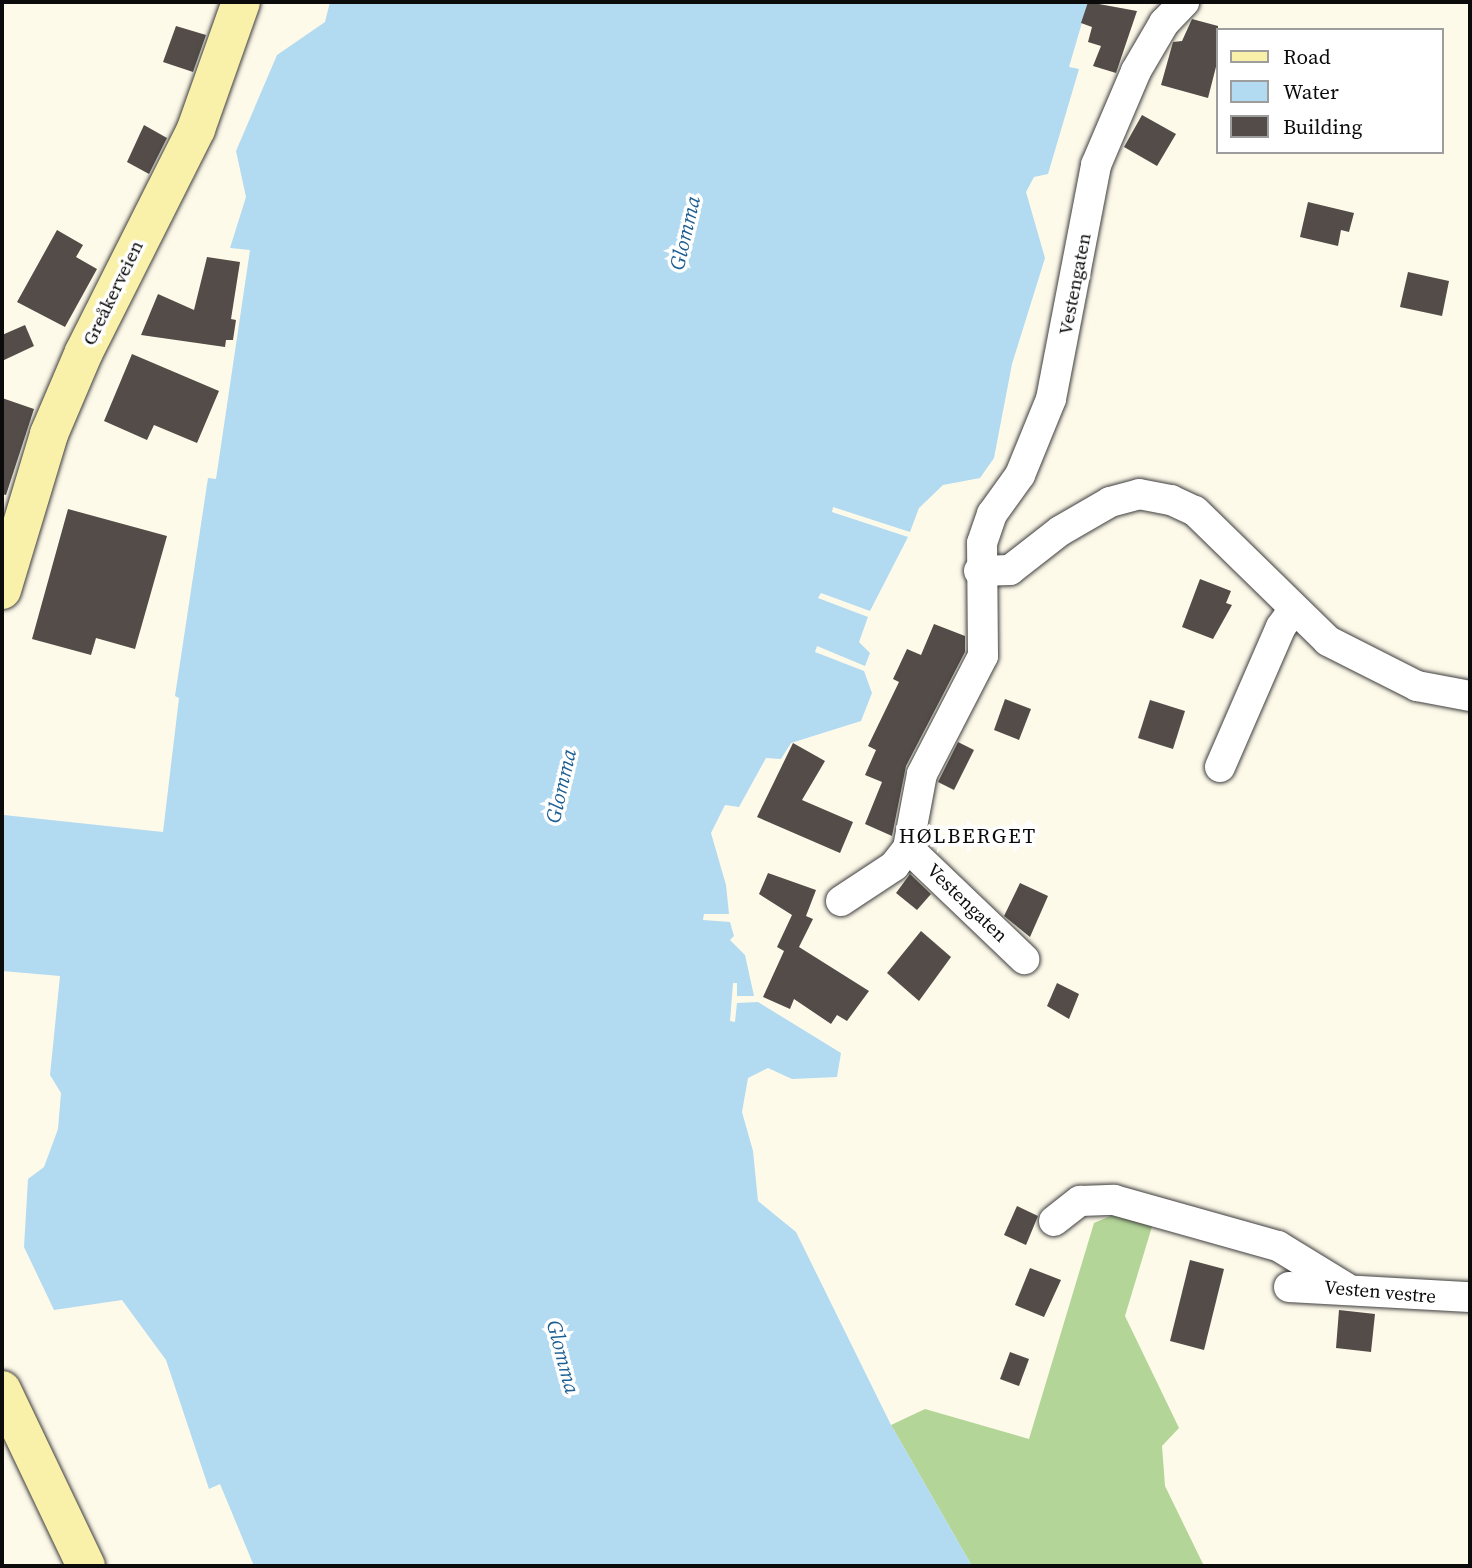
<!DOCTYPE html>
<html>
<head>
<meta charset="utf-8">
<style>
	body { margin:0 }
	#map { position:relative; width:1472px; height:1568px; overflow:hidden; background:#fefaea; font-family:"Source Serif 4",serif }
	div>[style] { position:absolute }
	.forest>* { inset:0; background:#b3d597 }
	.water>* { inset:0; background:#b2daf1 }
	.building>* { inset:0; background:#534c48 }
	.roads { filter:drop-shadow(0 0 2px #3e3e3e) drop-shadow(0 0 2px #3e3e3e) }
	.street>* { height:30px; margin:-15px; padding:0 15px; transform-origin:15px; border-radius:15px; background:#fff }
	.secondary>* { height:38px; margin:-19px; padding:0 19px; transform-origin:19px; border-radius:19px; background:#f9f1a9 }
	span { translate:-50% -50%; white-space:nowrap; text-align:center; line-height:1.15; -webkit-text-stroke:7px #fff; paint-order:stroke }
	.street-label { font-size:19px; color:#0b0b0b }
	.water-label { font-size:21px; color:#1e5f93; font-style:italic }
	.neighbourhood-label { font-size:21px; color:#0b0b0b; letter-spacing:2px }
	.frame { position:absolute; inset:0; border:4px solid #0b0b0b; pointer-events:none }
	.legend { position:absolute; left:1216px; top:28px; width:228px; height:126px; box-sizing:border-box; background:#fff; border:2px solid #9d9d9d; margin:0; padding:9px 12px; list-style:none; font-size:21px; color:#0b0b0b }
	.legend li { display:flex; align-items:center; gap:14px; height:35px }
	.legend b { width:35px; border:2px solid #9d9d9d }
</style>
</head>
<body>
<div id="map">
	<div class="forest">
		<div style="clip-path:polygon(1122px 1211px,1154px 1220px,1125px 1316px,1179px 1428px,1162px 1446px,1165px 1486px,1204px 1566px,972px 1566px,891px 1425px,925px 1409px,1029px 1439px,1094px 1223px)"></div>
	</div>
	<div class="water">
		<div style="clip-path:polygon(330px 2px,1088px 2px,1069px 67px,1079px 69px,1048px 174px,1034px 177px,1026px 192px,1045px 258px,1012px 364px,994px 458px,980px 478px,943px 485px,919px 508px,910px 532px,833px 507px,832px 512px,908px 537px,870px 611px,821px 593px,818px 598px,868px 617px,859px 642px,870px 653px,865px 666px,817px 646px,815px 652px,864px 671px,872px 693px,861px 721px,791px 743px,781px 759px,766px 758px,739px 807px,725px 805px,711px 833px,726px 885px,729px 914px,704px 914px,703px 920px,730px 922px,734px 936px,730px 940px,745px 955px,754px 996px,737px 996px,737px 983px,733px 983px,730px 1021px,735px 1022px,737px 1003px,758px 1002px,841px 1053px,837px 1077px,792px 1079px,768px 1068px,748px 1078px,742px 1112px,753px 1151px,758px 1201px,796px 1232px,891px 1425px,972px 1566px,254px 1566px,220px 1484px,209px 1489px,166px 1360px,122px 1300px,54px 1310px,24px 1247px,28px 1179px,44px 1167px,58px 1129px,61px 1093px,50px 1075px,60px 976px,2px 971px,4px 815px,163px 832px,179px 698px,175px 696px,208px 478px,216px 479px,250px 250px,230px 248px,246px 197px,236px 151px,277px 55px,325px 22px)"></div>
	</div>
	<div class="building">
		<div style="clip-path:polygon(1088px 2px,1137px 11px,1116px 73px,1093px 66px,1101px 46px,1088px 42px,1092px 27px,1081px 23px)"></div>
		<div style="clip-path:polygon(1192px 19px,1218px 26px,1218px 59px,1208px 98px,1161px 85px,1173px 42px,1182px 41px)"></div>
		<div style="clip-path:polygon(176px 26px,206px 35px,193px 72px,163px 62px)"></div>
		<div style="clip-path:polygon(1142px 115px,1176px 134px,1157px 166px,1124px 147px)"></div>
		<div style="clip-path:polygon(144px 125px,167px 138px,149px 174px,127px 162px)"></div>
		<div style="clip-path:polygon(1308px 202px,1354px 213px,1349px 232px,1341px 230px,1338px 246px,1300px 237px)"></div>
		<div style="clip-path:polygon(57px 230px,83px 245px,76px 257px,97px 269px,65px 327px,17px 302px)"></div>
		<div style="clip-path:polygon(207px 257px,240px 262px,231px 319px,236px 320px,233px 340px,226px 340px,225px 347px,141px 335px,158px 294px,194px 310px)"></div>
		<div style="clip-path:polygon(1408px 272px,1449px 281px,1442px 316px,1400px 307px)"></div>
		<div style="clip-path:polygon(25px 325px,34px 346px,2px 361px,2px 335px)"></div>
		<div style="clip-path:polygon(132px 354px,219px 391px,197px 443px,154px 425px,147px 440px,104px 421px)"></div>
		<div style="clip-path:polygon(2px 398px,34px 409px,6px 495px,2px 494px)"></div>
		<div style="clip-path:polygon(68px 509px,167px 536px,135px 649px,96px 638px,91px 655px,32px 639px)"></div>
		<div style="clip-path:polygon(1200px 579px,1231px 591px,1226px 603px,1232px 605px,1213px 639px,1182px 627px)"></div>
		<div style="clip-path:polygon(934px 624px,965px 636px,965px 652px,906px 766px,892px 836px,865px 824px,882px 782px,865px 775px,876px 750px,868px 746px,899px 682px,893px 679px,907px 649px,921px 655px)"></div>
		<div style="clip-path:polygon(1005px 699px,1031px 709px,1019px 740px,994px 730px)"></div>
		<div style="clip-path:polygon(1150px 700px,1185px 711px,1173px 749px,1138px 738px)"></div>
		<div style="clip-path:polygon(958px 742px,974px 750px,954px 790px,938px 782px)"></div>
		<div style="clip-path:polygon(793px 743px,825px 761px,802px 800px,853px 822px,840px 853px,757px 817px)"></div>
		<div style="clip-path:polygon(768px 873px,816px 890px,806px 916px,813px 919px,799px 947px,869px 991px,847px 1021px,837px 1015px,831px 1024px,794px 999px,790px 1009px,763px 997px,784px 951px,777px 947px,792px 915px,759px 894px)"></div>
		<div style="clip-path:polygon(910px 874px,931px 894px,917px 910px,896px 893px)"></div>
		<div style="clip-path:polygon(1020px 883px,1048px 896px,1030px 937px,1004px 916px)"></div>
		<div style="clip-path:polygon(921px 931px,951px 957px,919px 1001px,887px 973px)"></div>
		<div style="clip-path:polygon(1057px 983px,1079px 994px,1069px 1019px,1047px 1006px)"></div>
		<div style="clip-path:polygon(1017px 1206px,1038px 1216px,1026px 1245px,1004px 1235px)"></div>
		<div style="clip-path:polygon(1190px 1260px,1224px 1269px,1204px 1350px,1170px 1341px)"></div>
		<div style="clip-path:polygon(1030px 1268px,1061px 1280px,1044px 1317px,1015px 1305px)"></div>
		<div style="clip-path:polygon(1339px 1310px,1375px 1314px,1371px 1352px,1336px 1348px)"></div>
		<div style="clip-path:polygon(1010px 1352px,1029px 1359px,1019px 1386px,1000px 1379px)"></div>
	</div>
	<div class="roads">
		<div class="street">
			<div style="left:979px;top:571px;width:31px;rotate:-2deg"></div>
			<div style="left:1010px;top:570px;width:63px;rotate:-38deg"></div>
			<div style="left:1060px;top:531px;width:58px;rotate:-30.1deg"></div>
			<div style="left:1110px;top:502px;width:30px;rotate:-15deg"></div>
			<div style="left:1139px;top:494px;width:33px;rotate:11deg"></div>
			<div style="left:1171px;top:500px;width:26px;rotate:25deg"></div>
			<div style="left:1195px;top:511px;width:186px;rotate:44.3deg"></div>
			<div style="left:1328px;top:641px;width:100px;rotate:26.8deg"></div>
			<div style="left:1417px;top:686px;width:54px;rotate:10.7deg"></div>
			<div style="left:1220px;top:767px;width:153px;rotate:-66.5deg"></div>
			<div style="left:1281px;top:627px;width:21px;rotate:-55deg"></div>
			<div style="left:908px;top:848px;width:161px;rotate:43.7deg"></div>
			<div style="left:841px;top:901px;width:64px;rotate:-33.4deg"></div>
			<div style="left:894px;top:866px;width:23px;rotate:-52deg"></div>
			<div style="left:908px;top:848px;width:75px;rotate:-79.3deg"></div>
			<div style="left:922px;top:774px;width:133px;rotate:-62.7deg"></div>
			<div style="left:983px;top:656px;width:113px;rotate:-90.5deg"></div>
			<div style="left:982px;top:543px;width:31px;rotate:-71deg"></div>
			<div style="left:992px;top:514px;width:48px;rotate:-54.3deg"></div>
			<div style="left:1020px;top:475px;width:82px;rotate:-67.8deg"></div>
			<div style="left:1051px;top:399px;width:238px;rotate:-79.1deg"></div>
			<div style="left:1096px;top:165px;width:102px;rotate:-66.9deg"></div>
			<div style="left:1136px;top:71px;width:56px;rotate:-59.7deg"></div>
			<div style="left:1164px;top:23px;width:29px;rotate:-46deg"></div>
			<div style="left:1054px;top:1221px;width:33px;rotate:-38deg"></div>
			<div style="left:1080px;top:1201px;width:34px;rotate:-2deg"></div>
			<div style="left:1114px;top:1200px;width:170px;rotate:15.7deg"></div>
			<div style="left:1278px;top:1246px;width:79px;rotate:31.5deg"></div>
			<div style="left:1289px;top:1287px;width:181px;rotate:3.2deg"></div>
		</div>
		<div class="secondary">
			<div style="left:2px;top:590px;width:163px;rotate:-73.2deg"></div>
			<div style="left:49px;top:434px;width:89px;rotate:-66.9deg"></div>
			<div style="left:84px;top:352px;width:250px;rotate:-63.3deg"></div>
			<div style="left:196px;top:129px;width:135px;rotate:-70.5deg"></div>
			<div style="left:2px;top:1390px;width:195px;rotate:64.5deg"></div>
		</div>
	</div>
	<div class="street-label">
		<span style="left:1075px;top:284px;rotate:-79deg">Vestengaten</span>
		<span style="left:113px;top:293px;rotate:-64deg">Greåkerveien</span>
		<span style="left:967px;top:903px;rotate:44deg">Vestengaten</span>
		<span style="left:1380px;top:1292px;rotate:5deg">Vesten vestre</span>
	</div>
	<div class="water-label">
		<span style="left:685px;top:233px;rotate:-77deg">Glomma</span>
		<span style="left:561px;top:786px;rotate:-77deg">Glomma</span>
		<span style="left:563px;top:1357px;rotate:75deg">Glomma</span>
	</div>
	<div class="neighbourhood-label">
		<span style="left:968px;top:836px">HØLBERGET</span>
	</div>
	<div class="frame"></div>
	<ul class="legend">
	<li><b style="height:9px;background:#f9f1a9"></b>Road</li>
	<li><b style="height:19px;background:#b2daf1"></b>Water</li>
	<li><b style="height:19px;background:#534c48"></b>Building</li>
	</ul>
</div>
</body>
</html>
